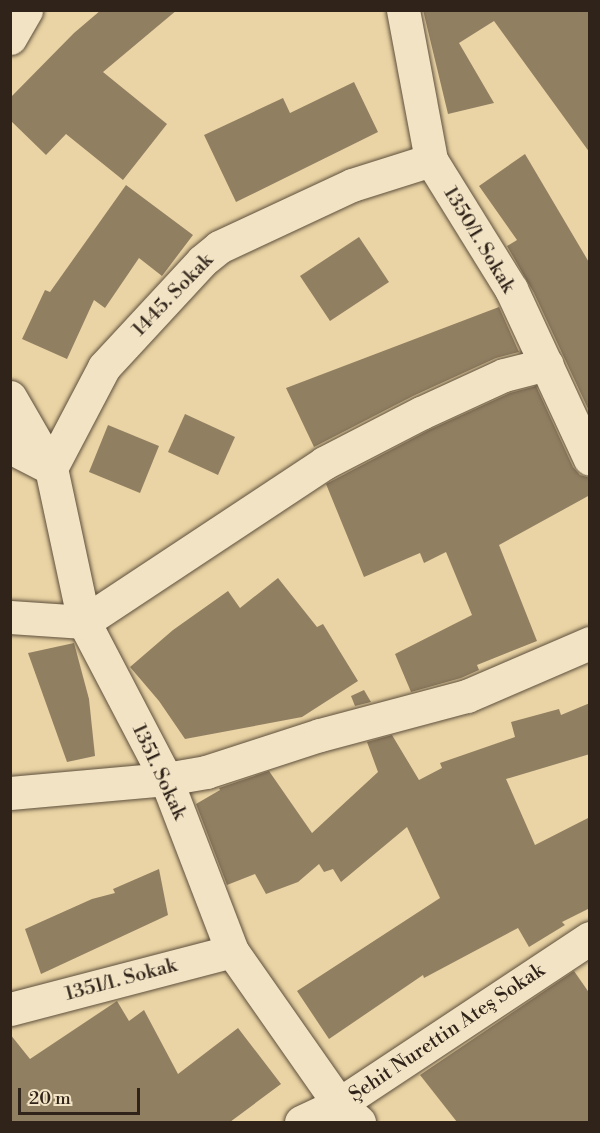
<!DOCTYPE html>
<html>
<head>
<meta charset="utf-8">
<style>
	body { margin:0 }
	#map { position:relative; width:600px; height:1133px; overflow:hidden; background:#ead4a5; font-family:"Libre Bodoni",serif }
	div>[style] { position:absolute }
	.building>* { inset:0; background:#917f62 }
	.roads { filter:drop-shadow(0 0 2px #5e4f3c) drop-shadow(0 0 2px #5e4f3c) }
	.street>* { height:33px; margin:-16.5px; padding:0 16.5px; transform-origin:16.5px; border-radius:16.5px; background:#f1e3c4 }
	.secondary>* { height:33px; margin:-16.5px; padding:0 16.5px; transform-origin:16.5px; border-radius:16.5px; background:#f1e3c4 }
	span { translate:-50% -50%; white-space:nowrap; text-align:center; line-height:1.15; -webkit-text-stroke:4.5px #f1e3c4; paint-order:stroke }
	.street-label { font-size:20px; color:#302319 }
	.frame { position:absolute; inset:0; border:12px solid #302319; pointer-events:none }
	.scale { position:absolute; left:18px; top:1088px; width:122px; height:27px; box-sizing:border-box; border:3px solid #302319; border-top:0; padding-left:8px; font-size:18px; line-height:21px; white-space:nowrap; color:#302319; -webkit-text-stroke:4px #f1e3c4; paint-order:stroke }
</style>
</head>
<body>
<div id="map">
	<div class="building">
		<div style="clip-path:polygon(101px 10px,177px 10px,103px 72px,167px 124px,123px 180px,66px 134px,46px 155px,10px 120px,10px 98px,74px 33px)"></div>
		<div style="clip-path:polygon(423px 10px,590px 10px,590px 153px,494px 21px,459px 43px,494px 103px,448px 114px)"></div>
		<div style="clip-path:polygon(354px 82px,378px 132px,236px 202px,204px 135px,283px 98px,290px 113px)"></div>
		<div style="clip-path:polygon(525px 154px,590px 264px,590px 413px,534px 293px,507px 246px,517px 240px,479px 186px)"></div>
		<div style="clip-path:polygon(126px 185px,193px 235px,162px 276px,139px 258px,105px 308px,94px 300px,67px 359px,22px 339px,45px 290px,50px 292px)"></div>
		<div style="clip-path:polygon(359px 237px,389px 282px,330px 321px,300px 276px)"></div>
		<div style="clip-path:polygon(499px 307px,519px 352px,496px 358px,413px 396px,314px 447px,286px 388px)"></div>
		<div style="clip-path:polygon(536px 386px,573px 467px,580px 475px,590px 478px,590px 495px,499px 545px,537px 641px,477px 665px,479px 670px,461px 678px,411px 692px,395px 654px,472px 615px,446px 552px,424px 563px,420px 553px,364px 577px,326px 484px,429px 430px,510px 393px)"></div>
		<div style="clip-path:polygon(185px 414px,235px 437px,218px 475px,168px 452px)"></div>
		<div style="clip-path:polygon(108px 425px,159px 446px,140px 493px,89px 472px)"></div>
		<div style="clip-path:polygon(278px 578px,317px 627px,323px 624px,358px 681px,302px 717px,185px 739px,159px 701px,130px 667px,173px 630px,228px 591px,240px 608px)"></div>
		<div style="clip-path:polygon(74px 643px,89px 699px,95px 756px,67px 762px,28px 653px)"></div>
		<div style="clip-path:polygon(364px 690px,371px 702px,355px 706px,351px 696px)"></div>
		<div style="clip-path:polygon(590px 703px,590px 754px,506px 779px,535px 845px,590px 817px,590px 908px,562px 922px,565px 925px,529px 947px,518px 928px,424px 978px,423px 975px,329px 1039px,297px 991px,440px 898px,407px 827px,341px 882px,333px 869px,324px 872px,319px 864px,298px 882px,266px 894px,255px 874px,227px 885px,196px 804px,220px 790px,219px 788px,269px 771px,312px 833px,378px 772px,367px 742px,392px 735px,419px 780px,442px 768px,440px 763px,515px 737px,511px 722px,559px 709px,561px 715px)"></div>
		<div style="clip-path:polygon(159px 869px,168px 915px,41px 974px,25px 929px,92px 899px,115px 893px,113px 889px)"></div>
		<div style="clip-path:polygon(574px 971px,590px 994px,590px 1122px,457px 1122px,420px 1075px)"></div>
		<div style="clip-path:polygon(117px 1001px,129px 1021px,144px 1010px,178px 1074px,238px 1028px,281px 1084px,230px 1122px,10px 1122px,10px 1034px,30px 1059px)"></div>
	</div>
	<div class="roads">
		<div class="street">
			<div style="left:403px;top:10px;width:153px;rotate:79.4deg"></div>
			<div style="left:431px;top:160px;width:152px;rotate:58.2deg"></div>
			<div style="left:511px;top:289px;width:187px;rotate:65.1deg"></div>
			<div style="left:10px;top:38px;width:32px;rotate:-60deg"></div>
			<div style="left:10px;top:397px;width:82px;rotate:60deg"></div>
			<div style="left:51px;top:468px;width:157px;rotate:77.9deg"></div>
			<div style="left:84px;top:622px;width:177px;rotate:62.4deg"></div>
			<div style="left:166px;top:779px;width:184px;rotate:69deg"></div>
			<div style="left:232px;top:951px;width:187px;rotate:55deg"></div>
			<div style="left:339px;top:1104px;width:301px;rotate:-33.5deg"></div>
			<div style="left:10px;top:447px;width:46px;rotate:27.1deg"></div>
			<div style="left:51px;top:468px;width:114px;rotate:-62.3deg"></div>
			<div style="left:104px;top:367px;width:144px;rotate:-47.2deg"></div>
			<div style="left:202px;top:261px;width:22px;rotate:-39deg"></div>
			<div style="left:219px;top:247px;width:147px;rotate:-25deg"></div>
			<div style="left:352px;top:185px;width:83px;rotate:-17.6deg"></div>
			<div style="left:10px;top:617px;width:74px;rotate:3.9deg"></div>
			<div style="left:84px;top:622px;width:288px;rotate:-33.5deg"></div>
			<div style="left:324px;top:463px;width:109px;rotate:-27.3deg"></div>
			<div style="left:421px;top:413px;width:91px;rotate:-24.6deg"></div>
			<div style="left:504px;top:375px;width:44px;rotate:-14.3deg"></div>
			<div style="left:10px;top:793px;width:157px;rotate:-5.1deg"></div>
			<div style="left:166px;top:779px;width:41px;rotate:-9.9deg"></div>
			<div style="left:206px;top:772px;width:120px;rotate:-18deg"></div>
			<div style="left:320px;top:735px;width:152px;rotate:-14.9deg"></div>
			<div style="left:467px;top:696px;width:134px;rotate:-23.3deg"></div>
			<div style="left:10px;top:1009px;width:229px;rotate:-14.6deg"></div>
		</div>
		<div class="secondary">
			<div style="left:301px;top:1122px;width:42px;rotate:-25.3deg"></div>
			<div style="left:339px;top:1104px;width:27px;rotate:42deg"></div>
		</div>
	</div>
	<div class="street-label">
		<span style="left:479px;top:240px;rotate:59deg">1350/1. Sokak</span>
		<span style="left:173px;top:295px;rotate:-46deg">1445. Sokak</span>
		<span style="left:159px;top:772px;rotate:65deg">1351. Sokak</span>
		<span style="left:121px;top:980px;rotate:-15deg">1351/1. Sokak</span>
		<span style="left:447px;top:1033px;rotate:-34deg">Şehit Nurettin Ateş Sokak</span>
	</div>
	<div class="frame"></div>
	<div class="scale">20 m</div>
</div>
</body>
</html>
